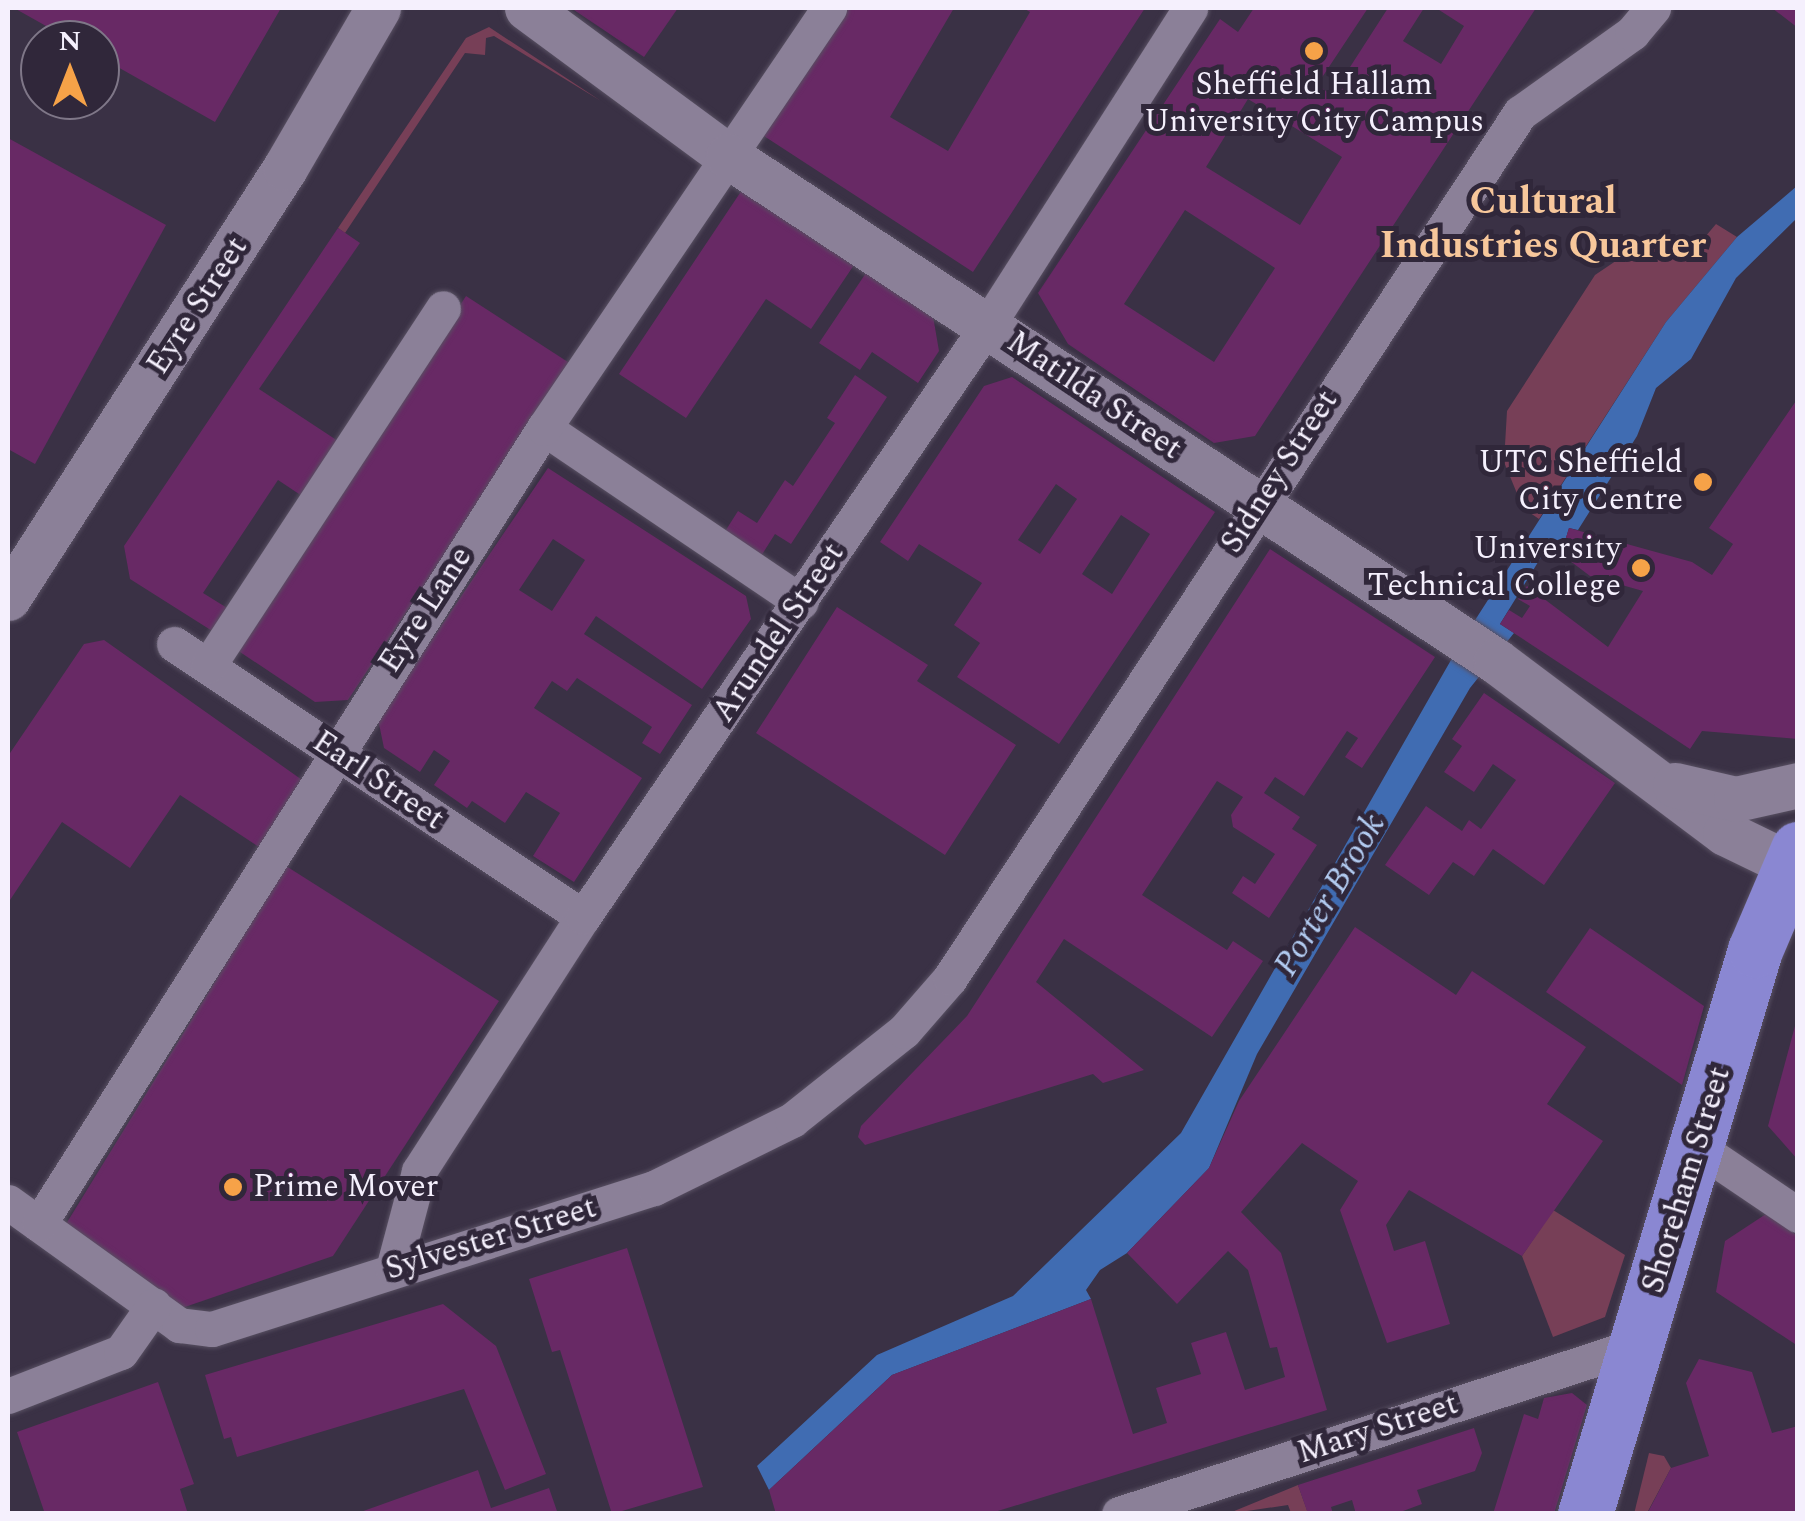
<!DOCTYPE html>
<html>
<head>
<meta charset="utf-8">
<style>
	body { margin:0 }
	#map { position:relative; width:1805px; height:1521px; overflow:hidden; background:#3a3145; font-family:Spectral,serif }
	div>[style] { position:absolute }
	.green>* { inset:0; background:#773f57 }
	.water>* { inset:0; background:#406cb2 }
	.building>* { inset:0; background:#682965 }
	.roads { filter:drop-shadow(0 0 2px #585062) drop-shadow(0 0 2px #585062) }
	.minor>* { height:35px; margin:-17.5px; padding:0 17.5px; transform-origin:17.5px; border-radius:17.5px; background:#8b8098 }
	.tertiary>* { height:45px; margin:-22.5px; padding:0 22.5px; transform-origin:22.5px; border-radius:22.5px; background:#8b8098 }
	.trunk>* { height:55px; margin:-27.5px; padding:0 27.5px; transform-origin:27.5px; border-radius:27.5px; background:#8a87d2 }
	.dots>* { width:28px; height:28px; translate:-50% -50%; box-sizing:border-box; border:5px solid #30273a; border-radius:50% }
	span { translate:-50% -50%; white-space:nowrap; text-align:center; line-height:1.15; -webkit-text-stroke:10px #30273a; paint-order:stroke }
	.poi-label { font-size:32px; color:#f5f0fd }
	.right { translate:-100% -50%; text-align:right }
	.left { translate:0 -50%; text-align:left }
	.street-label { font-size:32px; color:#f5f0fd }
	.water-label { font-size:35px; color:#b2cbf1; font-style:italic }
	.quarter-label { font-size:38px; color:#f7c79b; font-weight:700 }
	.frame { position:absolute; inset:0; border:10px solid #f5f0fd; pointer-events:none }
	.north { position:absolute; left:20px; top:20px; width:100px; height:100px; box-sizing:border-box; background:#30273a; border:2px solid #7f7788; border-radius:50%; rotate:0deg; font-size:28px; font-weight:700; line-height:40px; text-align:center; color:#f5f0fd }
	.north::after { content:''; display:block; margin:auto; width:35px; height:45px; background:#f6a248; clip-path:polygon(50% 0,100% 100%,50% 72%,0 100%) }
</style>
</head>
<body>
<div id="map">
	<div class="green">
		<div style="clip-path:polygon(489px 27px,601px 101px,494px 36px,486px 38px,485px 55px,465px 53px,345px 233px,338px 228px,466px 38px)"></div>
		<div style="clip-path:polygon(1716px 224px,1737px 237px,1666px 322px,1539px 519px,1523px 508px,1504px 462px,1507px 411px,1595px 275px,1638px 246px,1705px 237px)"></div>
		<div style="clip-path:polygon(1553px 1210px,1625px 1255px,1605px 1317px,1553px 1337px,1522px 1256px)"></div>
		<div style="clip-path:polygon(1649px 1453px,1664px 1456px,1671px 1468px,1647px 1513px,1634px 1514px)"></div>
		<div style="clip-path:polygon(1298px 1485px,1308px 1513px,1291px 1513px,1288px 1505px,1227px 1514px)"></div>
	</div>
	<div class="water">
		<div style="clip-path:polygon(1797px 186px,1797px 218px,1736px 278px,1691px 359px,1656px 388px,1637px 436px,1578px 530px,1569px 528px,1561px 554px,1543px 554px,1500px 624px,1514px 633px,1470px 688px,1257px 1054px,1209px 1168px,1127px 1253px,1100px 1270px,1086px 1290px,1091px 1299px,892px 1375px,769px 1490px,757px 1466px,877px 1355px,1013px 1296px,1181px 1133px,1463px 639px,1666px 322px,1737px 237px)"></div>
	</div>
	<div class="building">
		<div style="clip-path:polygon(14px 8px,281px 8px,215px 122px,100px 57px,100px 40px,71px 40px)"></div>
		<div style="clip-path:polygon(571px 8px,678px 8px,644px 57px)"></div>
		<div style="clip-path:polygon(843px 8px,954px 8px,890px 117px,948px 151px,1030px 12px,1023px 8px,1145px 8px,973px 272px,761px 134px)"></div>
		<div style="clip-path:polygon(evenodd,1254px 8px,1368px 8px,1317px 85px,1332px 95px,1388px 8px,1424px 8px,1403px 41px,1441px 64px,1464px 26px,1436px 8px,1536px 8px,1255px 436px,1214px 443px,1068px 344px,1038px 293px,1220px 19px,1238px 32px,1254px 8px,1248px 99px,1342px 157px,1300px 225px,1206px 167px,1248px 99px,1254px 8px,1185px 210px,1275px 268px,1214px 362px,1124px 304px,1185px 210px)"></div>
		<div style="clip-path:polygon(1772px 8px,1798px 8px,1798px 28px)"></div>
		<div style="clip-path:polygon(8px 138px,166px 225px,35px 464px,8px 449px)"></div>
		<div style="clip-path:polygon(746px 184px,858px 259px,811px 329px,766px 299px,686px 418px,619px 374px)"></div>
		<div style="clip-path:polygon(338px 228px,360px 243px,259px 389px,341px 443px,305px 498px,278px 480px,203px 593px,232px 611px,217px 634px,130px 579px,124px 546px)"></div>
		<div style="clip-path:polygon(866px 273px,933px 316px,939px 351px,918px 383px,872px 352px,860px 370px,819px 343px)"></div>
		<div style="clip-path:polygon(466px 296px,571px 364px,348px 700px,315px 702px,237px 650px)"></div>
		<div style="clip-path:polygon(855px 375px,887px 397px,791px 544px,775px 534px,761px 556px,724px 533px,738px 511px,757px 523px,785px 480px,793px 486px,835px 423px,827px 418px)"></div>
		<div style="clip-path:polygon(evenodd,1012px 377px,1215px 512px,1059px 744px,957px 677px,980px 643px,954px 625px,982px 583px,919px 544px,908px 561px,880px 542px,984px 386px,1012px 377px,1056px 484px,1077px 499px,1040px 554px,1018px 540px,1056px 484px,1012px 377px,1121px 515px,1150px 534px,1112px 594px,1082px 574px,1121px 515px)"></div>
		<div style="clip-path:polygon(1798px 398px,1798px 739px,1702px 731px,1690px 749px,1500px 624px,1509px 610px,1522px 618px,1530px 606px,1518px 599px,1527px 586px,1608px 647px,1643px 591px,1590px 576px,1561px 554px,1569px 528px,1692px 562px,1712px 575px,1733px 544px,1709px 528px)"></div>
		<div style="clip-path:polygon(evenodd,548px 468px,746px 596px,751px 619px,702px 689px,596px 616px,584px 634px,692px 705px,660px 754px,642px 743px,652px 727px,577px 678px,567px 691px,552px 681px,534px 708px,642px 778px,574px 882px,533px 856px,560px 813px,526px 792px,505px 823px,472px 801px,467px 808px,434px 785px,450px 761px,434px 750px,420px 772px,384px 748px,378px 719px,548px 468px,553px 539px,585px 560px,552px 611px,519px 590px,553px 539px)"></div>
		<div style="clip-path:polygon(1270px 549px,1435px 657px,1362px 768px,1345px 757px,1358px 738px,1347px 731px,1304px 796px,1275px 777px,1264px 793px,1300px 817px,1292px 829px,1317px 845px,1269px 918px,1232px 893px,1243px 876px,1255px 884px,1275px 854px,1233px 827px,1231px 815px,1243px 797px,1217px 781px,1142px 895px,1227px 950px,1233px 941px,1263px 961px,1212px 1037px,1064px 939px,1036px 982px,1144px 1070px,1103px 1083px,1093px 1074px,865px 1145px,858px 1137px,861px 1126px,967px 1016px)"></div>
		<div style="clip-path:polygon(837px 607px,928px 665px,917px 681px,1016px 745px,945px 855px,756px 733px)"></div>
		<div style="clip-path:polygon(104px 640px,305px 782px,262px 849px,180px 795px,130px 868px,62px 822px,8px 903px,8px 756px,84px 644px)"></div>
		<div style="clip-path:polygon(1484px 693px,1615px 783px,1544px 885px,1493px 849px,1474px 876px,1453px 862px,1429px 895px,1385px 865px,1426px 806px,1462px 831px,1469px 820px,1481px 829px,1516px 780px,1493px 764px,1474px 792px,1444px 772px,1462px 746px,1452px 739px)"></div>
		<div style="clip-path:polygon(286px 866px,499px 1001px,333px 1256px,182px 1308px,66px 1224px)"></div>
		<div style="clip-path:polygon(1355px 927px,1456px 995px,1472px 971px,1586px 1047px,1547px 1104px,1603px 1141px,1522px 1256px,1409px 1190px,1386px 1225px,1394px 1251px,1425px 1241px,1450px 1324px,1387px 1343px,1340px 1210px,1358px 1181px,1302px 1143px,1241px 1212px,1281px 1253px,1327px 1410px,988px 1514px,776px 1514px,769px 1490px,892px 1375px,1091px 1299px,1133px 1434px,1167px 1423px,1156px 1388px,1201px 1374px,1191px 1343px,1226px 1332px,1245px 1390px,1285px 1377px,1277px 1347px,1270px 1348px,1248px 1270px,1228px 1251px,1177px 1304px,1127px 1253px,1209px 1168px,1239px 1101px)"></div>
		<div style="clip-path:polygon(1590px 928px,1704px 1006px,1682px 1085px,1546px 992px)"></div>
		<div style="clip-path:polygon(1798px 1015px,1798px 1160px,1768px 1126px)"></div>
		<div style="clip-path:polygon(1766px 1214px,1798px 1236px,1798px 1346px,1716px 1292px,1725px 1241px)"></div>
		<div style="clip-path:polygon(627px 1248px,703px 1487px,612px 1514px,560px 1350px,552px 1352px,529px 1279px)"></div>
		<div style="clip-path:polygon(443px 1304px,496px 1346px,546px 1474px,505px 1490px,464px 1389px,237px 1457px,231px 1437px,224px 1439px,205px 1375px)"></div>
		<div style="clip-path:polygon(1699px 1359px,1752px 1372px,1772px 1433px,1798px 1426px,1798px 1514px,1647px 1514px,1671px 1468px,1709px 1456px,1686px 1383px)"></div>
		<div style="clip-path:polygon(158px 1382px,194px 1484px,180px 1489px,188px 1514px,45px 1514px,17px 1432px)"></div>
		<div style="clip-path:polygon(1572px 1393px,1587px 1405px,1554px 1514px,1493px 1514px,1524px 1414px,1538px 1419px,1544px 1398px)"></div>
		<div style="clip-path:polygon(1474px 1428px,1482px 1453px,1475px 1471px,1417px 1490px,1422px 1504px,1395px 1514px,1356px 1514px,1352px 1500px,1331px 1507px,1333px 1514px,1308px 1514px,1298px 1485px)"></div>
		<div style="clip-path:polygon(478px 1470px,491px 1508px,549px 1488px,558px 1514px,355px 1514px)"></div>
	</div>
	<div class="roads">
		<div class="minor">
			<div style="left:544px;top:428px;width:310px;rotate:34.1deg"></div>
			<div style="left:174px;top:644px;width:492px;rotate:33.7deg"></div>
			<div style="left:208px;top:666px;width:428px;rotate:-56.7deg"></div>
			<div style="left:1696px;top:1146px;width:123px;rotate:34.1deg"></div>
			<div style="left:8px;top:1202px;width:211px;rotate:35.7deg"></div>
			<div style="left:179px;top:1325px;width:33px;rotate:7deg"></div>
			<div style="left:212px;top:1329px;width:464px;rotate:-17.7deg"></div>
			<div style="left:654px;top:1188px;width:154px;rotate:-26.2deg"></div>
			<div style="left:792px;top:1120px;width:143px;rotate:-38.5deg"></div>
			<div style="left:904px;top:1031px;width:70px;rotate:-49deg"></div>
			<div style="left:950px;top:978px;width:1036px;rotate:-56.62deg"></div>
			<div style="left:1520px;top:113px;width:138px;rotate:-35.5deg"></div>
			<div style="left:1632px;top:33px;width:33px;rotate:-50deg"></div>
			<div style="left:39px;top:1224px;width:943px;rotate:-57.61deg"></div>
			<div style="left:544px;top:428px;width:508px;rotate:-55.84deg"></div>
			<div style="left:393px;top:1269px;width:101px;rotate:-75.1deg"></div>
			<div style="left:419px;top:1171px;width:302px;rotate:-57.2deg"></div>
			<div style="left:583px;top:917px;width:716px;rotate:-55.64deg"></div>
			<div style="left:987px;top:326px;width:377px;rotate:-57.4deg"></div>
			<div style="left:8px;top:1396px;width:121px;rotate:-21.3deg"></div>
			<div style="left:121px;top:1352px;width:57px;rotate:-54.9deg"></div>
			<div style="left:1119px;top:1514px;width:546px;rotate:-18.04deg"></div>
		</div>
		<div class="tertiary">
			<div style="left:527px;top:8px;width:250px;rotate:36.4deg"></div>
			<div style="left:728px;top:156px;width:919px;rotate:33.33deg"></div>
			<div style="left:1496px;top:661px;width:286px;rotate:36.9deg"></div>
			<div style="left:1725px;top:833px;width:71px;rotate:25.8deg"></div>
			<div style="left:8px;top:598px;width:511px;rotate:-57.21deg"></div>
			<div style="left:285px;top:168px;width:185px;rotate:-59.8deg"></div>
			<div style="left:1675px;top:785px;width:63px;rotate:12.9deg"></div>
			<div style="left:1736px;top:799px;width:64px;rotate:-12.7deg"></div>
		</div>
		<div class="trunk">
			<div style="left:1585px;top:1514px;width:589px;rotate:-73.23deg"></div>
			<div style="left:1755px;top:950px;width:110px;rotate:-66.9deg"></div>
		</div>
	</div>
	<div class="dots">
		<div style="left:1314px;top:51px;background:#f6a248"></div>
		<div style="left:1703px;top:482px;background:#f6a248"></div>
		<div style="left:1641px;top:568px;background:#f6a248"></div>
		<div style="left:233px;top:1187px;background:#f6a248"></div>
	</div>
	<div class="poi-label">
		<span style="left:1314px;top:104px">Sheffield Hallam<br>University City Campus</span>
		<span class="right" style="left:1683px;top:482px">UTC Sheffield<br>City Centre</span>
		<span class="right" style="left:1621px;top:568px">University<br>Technical College</span>
		<span class="left" style="left:253px;top:1187px">Prime Mover</span>
	</div>
	<div class="street-label">
		<span style="left:198px;top:306px;rotate:-57deg">Eyre Street</span>
		<span style="left:1094px;top:396px;rotate:34deg">Matilda Street</span>
		<span style="left:1280px;top:472px;rotate:-57deg">Sidney Street</span>
		<span style="left:426px;top:610px;rotate:-57deg">Eyre Lane</span>
		<span style="left:779px;top:633px;rotate:-56deg">Arundel Street</span>
		<span style="left:378px;top:781px;rotate:34deg">Earl Street</span>
		<span style="left:1687px;top:1180px;rotate:-73deg">Shoreham Street</span>
		<span style="left:491px;top:1239px;rotate:-17deg">Sylvester Street</span>
		<span style="left:1378px;top:1429px;rotate:-18deg">Mary Street</span>
	</div>
	<div class="water-label">
		<span style="left:1330px;top:895px;rotate:-59deg">Porter Brook</span>
	</div>
	<div class="quarter-label">
		<span style="left:1543px;top:225px">Cultural<br>Industries Quarter</span>
	</div>
	<div class="frame"></div>
	<div class="north">N</div>
</div>
</body>
</html>
